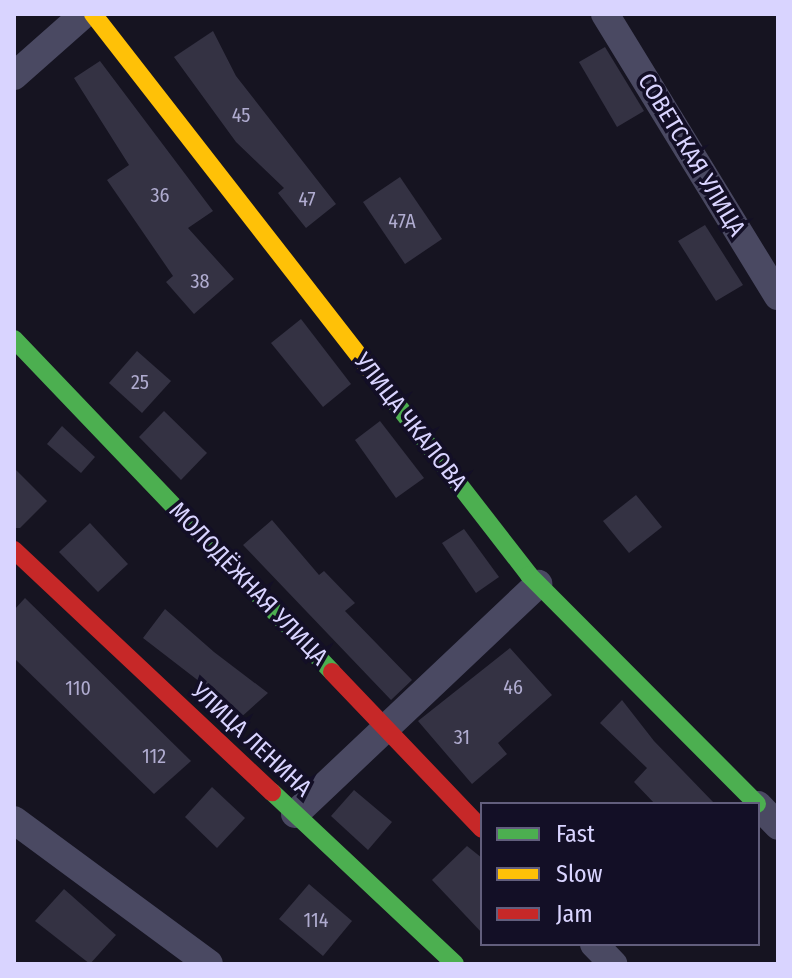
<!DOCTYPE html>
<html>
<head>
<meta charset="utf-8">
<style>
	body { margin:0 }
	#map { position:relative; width:792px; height:978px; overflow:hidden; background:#161421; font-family:"Fira Sans Condensed",sans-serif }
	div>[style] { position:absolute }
	.building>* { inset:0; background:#343243 }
	.street>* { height:28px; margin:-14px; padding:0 14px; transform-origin:14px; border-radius:14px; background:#4a4962 }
	.fast>* { height:18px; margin:-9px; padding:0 9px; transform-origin:9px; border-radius:9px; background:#4caf50 }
	.slow>* { height:18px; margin:-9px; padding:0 9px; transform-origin:9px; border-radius:9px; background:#ffc107 }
	.jam>* { height:18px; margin:-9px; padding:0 9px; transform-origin:9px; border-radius:9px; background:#c62828 }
	span { translate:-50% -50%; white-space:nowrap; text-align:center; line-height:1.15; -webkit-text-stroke:7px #130f26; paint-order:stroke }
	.number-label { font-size:20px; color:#b0acd0 }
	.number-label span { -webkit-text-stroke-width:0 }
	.street-label { font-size:24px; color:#d9d4ff }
	.frame { position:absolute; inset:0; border:16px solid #d9d4ff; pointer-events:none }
	.legend { position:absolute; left:480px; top:802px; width:280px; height:144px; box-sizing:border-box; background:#130f26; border:2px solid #625e7d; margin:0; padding:10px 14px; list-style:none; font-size:24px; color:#d9d4ff }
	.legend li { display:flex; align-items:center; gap:16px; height:40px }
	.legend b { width:40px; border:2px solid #625e7d }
</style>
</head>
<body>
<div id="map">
	<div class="building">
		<div style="clip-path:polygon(213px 31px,236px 76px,336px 204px,306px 228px,278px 193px,284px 188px,236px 142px,174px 57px)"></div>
		<div style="clip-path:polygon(605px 47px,644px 111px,617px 127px,579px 62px)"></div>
		<div style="clip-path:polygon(100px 61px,213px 211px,188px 228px,234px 279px,194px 314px,166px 282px,173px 276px,107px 180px,129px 165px,74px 78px)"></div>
		<div style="clip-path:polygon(400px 177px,442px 239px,405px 264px,363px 202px)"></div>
		<div style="clip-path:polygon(705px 225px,743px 285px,716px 301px,678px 241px)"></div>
		<div style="clip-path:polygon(301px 319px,351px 384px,323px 407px,271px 343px)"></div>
		<div style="clip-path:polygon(137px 351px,171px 381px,142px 413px,109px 383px)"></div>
		<div style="clip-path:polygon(164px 411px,207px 453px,181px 480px,139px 437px)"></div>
		<div style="clip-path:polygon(380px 421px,424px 478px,396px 498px,355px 440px)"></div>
		<div style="clip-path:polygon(62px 426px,95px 457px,81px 473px,47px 444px)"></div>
		<div style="clip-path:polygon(14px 468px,47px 501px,20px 528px,14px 528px)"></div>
		<div style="clip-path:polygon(636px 495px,662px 527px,629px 553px,603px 521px)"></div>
		<div style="clip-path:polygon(272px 520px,319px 575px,324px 571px,355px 603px,345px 611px,412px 680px,391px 700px,243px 545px)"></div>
		<div style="clip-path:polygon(90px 523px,128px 564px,98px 592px,59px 552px)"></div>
		<div style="clip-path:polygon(464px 529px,499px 577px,476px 593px,442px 543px)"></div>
		<div style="clip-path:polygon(25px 598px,191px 761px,154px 794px,14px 658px,14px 610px)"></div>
		<div style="clip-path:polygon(165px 609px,214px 652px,268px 693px,238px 720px,200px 690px,204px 685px,143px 638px)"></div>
		<div style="clip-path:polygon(510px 648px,552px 695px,498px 743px,507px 754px,472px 784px,418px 721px)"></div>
		<div style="clip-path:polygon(622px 700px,654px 741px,715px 804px,655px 804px,634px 782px,647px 768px,600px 723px)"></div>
		<div style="clip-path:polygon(212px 787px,245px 818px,217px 848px,185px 817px)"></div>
		<div style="clip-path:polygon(354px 790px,392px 822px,368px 850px,331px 816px)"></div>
		<div style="clip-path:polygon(467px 846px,482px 858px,482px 933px,432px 880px)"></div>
		<div style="clip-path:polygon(309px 884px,352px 921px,323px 956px,279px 919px)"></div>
		<div style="clip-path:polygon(64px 889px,116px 935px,90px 964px,35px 921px)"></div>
	</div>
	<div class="street">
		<div style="left:605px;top:14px;width:331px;rotate:58.5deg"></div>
		<div style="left:14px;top:76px;width:94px;rotate:-41.5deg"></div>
		<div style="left:758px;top:805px;width:29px;rotate:46deg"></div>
		<div style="left:295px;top:814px;width:335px;rotate:-43.4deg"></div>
		<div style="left:14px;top:820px;width:242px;rotate:36.4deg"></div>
		<div style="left:594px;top:944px;width:28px;rotate:46deg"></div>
	</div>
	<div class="fast">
		<div style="left:14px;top:339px;width:460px;rotate:46.3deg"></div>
		<div style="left:371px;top:371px;width:258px;rotate:52.2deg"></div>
		<div style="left:529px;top:575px;width:323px;rotate:45.1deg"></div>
		<div style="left:272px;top:792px;width:251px;rotate:43.2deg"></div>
	</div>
	<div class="slow">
		<div style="left:93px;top:14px;width:452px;rotate:52.1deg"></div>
	</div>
	<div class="jam">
		<div style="left:14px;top:550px;width:354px;rotate:43.2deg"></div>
		<div style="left:332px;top:672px;width:217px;rotate:46.3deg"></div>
	</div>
	<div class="number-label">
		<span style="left:241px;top:115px">45</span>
		<span style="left:160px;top:195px">36</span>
		<span style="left:307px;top:199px">47</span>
		<span style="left:402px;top:221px">47А</span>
		<span style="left:200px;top:281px">38</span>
		<span style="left:140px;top:382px">25</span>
		<span style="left:513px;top:687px">46</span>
		<span style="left:78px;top:688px">110</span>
		<span style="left:462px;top:737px">31</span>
		<span style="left:154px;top:756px">112</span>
		<span style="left:316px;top:920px">114</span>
	</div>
	<div class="street-label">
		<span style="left:691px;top:155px;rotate:59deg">СОВЕТСКАЯ УЛИЦА</span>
		<span style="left:410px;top:422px;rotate:52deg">УЛИЦА ЧКАЛОВА</span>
		<span style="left:248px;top:584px;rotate:46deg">МОЛОДЁЖНАЯ УЛИЦА</span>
		<span style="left:251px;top:740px;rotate:43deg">УЛИЦА ЛЕНИНА</span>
	</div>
	<div class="frame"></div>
	<ul class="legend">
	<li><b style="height:10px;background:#4caf50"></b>Fast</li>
	<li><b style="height:10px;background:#ffc107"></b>Slow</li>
	<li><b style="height:10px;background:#c62828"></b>Jam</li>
	</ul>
</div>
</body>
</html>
